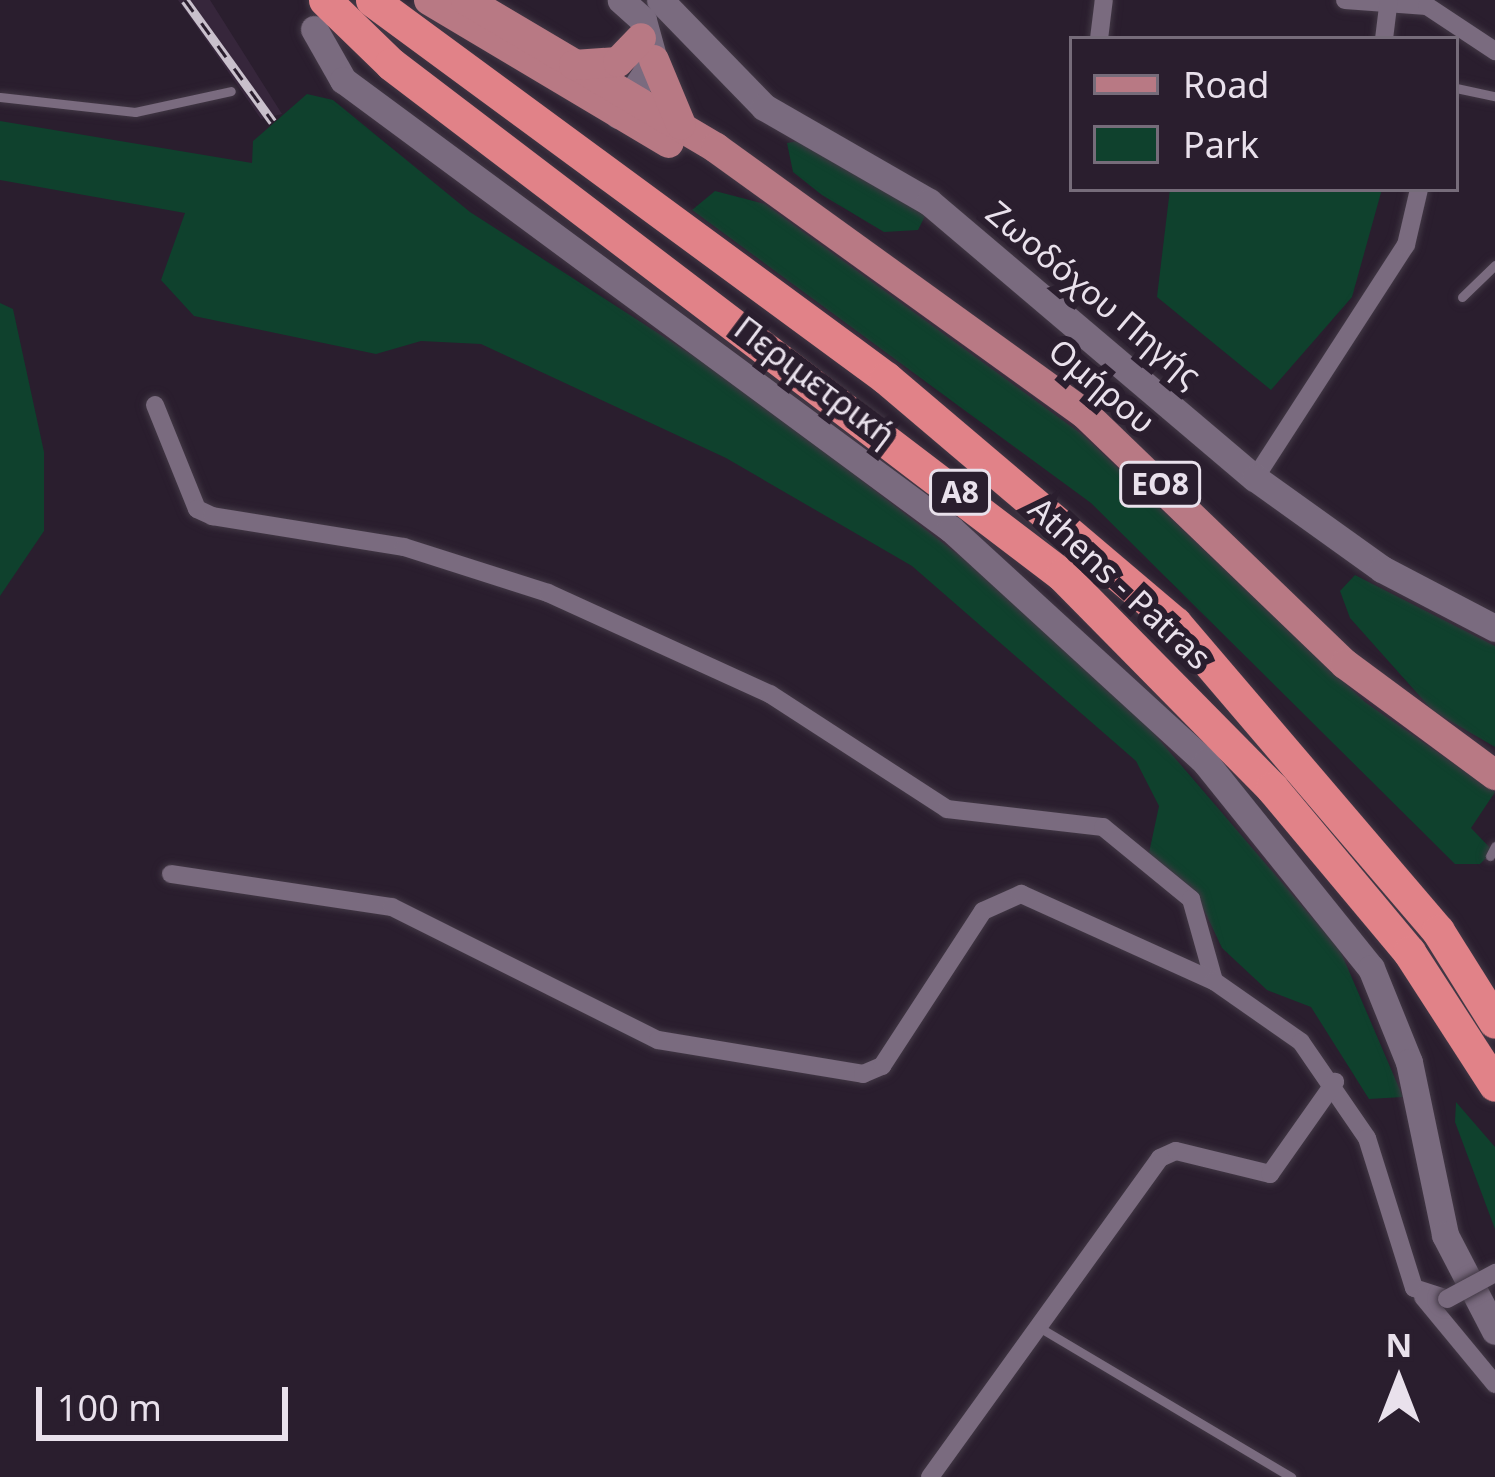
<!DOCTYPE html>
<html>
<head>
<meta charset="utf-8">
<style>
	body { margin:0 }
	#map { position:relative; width:1495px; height:1477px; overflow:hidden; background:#2a1e2e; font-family:"Noto Sans",sans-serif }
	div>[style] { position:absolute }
	.built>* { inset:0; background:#36263b }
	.green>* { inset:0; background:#0f412d }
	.roads { filter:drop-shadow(0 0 3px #423845) drop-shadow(0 0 3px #423845) }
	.lane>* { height:9px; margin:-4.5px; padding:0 4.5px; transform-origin:4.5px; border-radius:4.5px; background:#7a6b7f }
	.street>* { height:18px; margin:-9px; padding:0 9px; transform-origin:9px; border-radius:9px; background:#7a6b7f }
	.secondary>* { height:27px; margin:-13.5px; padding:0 13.5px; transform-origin:13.5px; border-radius:13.5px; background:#7a6b7f }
	.primary>* { height:30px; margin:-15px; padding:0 15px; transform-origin:15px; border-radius:15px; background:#b87984 }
	.highway>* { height:33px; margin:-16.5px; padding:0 16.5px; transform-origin:16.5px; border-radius:16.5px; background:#e18288 }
	.rail>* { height:9px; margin-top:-4.5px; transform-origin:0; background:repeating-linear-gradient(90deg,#2a1e2e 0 14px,#c9c0cc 0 28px); box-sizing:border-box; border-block:3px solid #c9c0cc }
	.bridges { filter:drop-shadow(0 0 3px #423845) drop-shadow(0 0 3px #423845) }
	.street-bridge>* { height:18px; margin:-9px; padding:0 9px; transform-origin:9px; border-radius:9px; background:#7a6b7f }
	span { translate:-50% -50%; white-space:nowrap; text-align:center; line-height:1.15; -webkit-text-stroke:12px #2a1e2e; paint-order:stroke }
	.shield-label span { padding:3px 9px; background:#2a1e2e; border:3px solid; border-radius:9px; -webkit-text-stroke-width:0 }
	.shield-label { font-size:30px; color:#e9e1ec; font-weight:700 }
	.street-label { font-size:33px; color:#e9e1ec }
	.legend { position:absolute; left:1069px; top:36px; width:390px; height:156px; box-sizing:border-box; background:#2a1e2e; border:3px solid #766c7a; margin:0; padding:15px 21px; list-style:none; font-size:36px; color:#e9e1ec }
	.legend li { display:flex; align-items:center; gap:24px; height:60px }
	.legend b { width:60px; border:3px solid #766c7a }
	.north { position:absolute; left:1339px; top:1321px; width:120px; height:120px; -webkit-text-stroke:9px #2a1e2e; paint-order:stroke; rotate:0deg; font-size:33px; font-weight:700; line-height:48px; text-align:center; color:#e9e1ec }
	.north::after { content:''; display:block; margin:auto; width:42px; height:54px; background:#e9e1ec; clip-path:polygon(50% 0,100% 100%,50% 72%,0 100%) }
	.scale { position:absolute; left:36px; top:1387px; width:252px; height:54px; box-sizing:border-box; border:6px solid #e9e1ec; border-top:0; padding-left:15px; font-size:36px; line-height:42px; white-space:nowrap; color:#e9e1ec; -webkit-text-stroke:9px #2a1e2e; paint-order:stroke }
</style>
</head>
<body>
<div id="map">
	<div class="built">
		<div style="clip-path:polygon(178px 0,210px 0,282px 114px,261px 119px)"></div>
	</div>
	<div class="green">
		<div style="clip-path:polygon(307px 94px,333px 100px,470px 212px,734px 382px,973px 566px,1138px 715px,1340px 950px,1403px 1097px,1369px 1099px,1311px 1007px,1267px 990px,1222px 948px,1204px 910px,1149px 853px,1159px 806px,1136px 761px,912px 566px,726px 458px,481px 344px,421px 341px,376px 354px,194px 316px,161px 280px,185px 213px,0 180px,0 121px,252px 163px,253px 141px)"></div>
		<div style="clip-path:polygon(798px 141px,899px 194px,925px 216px,918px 230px,884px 232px,822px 195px,793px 172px,787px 143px)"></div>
		<div style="clip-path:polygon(1170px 189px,1382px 189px,1352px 297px,1271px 390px,1157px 297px)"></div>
		<div style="clip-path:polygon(715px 191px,765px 204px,1083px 435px,1365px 702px,1495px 792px,1471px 828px,1493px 851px,1480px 864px,1455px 864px,1091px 503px,692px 210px)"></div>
		<div style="clip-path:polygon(0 303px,13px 309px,44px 452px,44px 531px,0 596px)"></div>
		<div style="clip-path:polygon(1355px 575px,1495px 646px,1495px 747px,1433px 711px,1350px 618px,1340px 591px)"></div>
		<div style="clip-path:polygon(1456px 1102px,1495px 1147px,1495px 1229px,1455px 1122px)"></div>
	</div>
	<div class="roads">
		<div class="lane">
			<div style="left:1456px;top:88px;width:40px;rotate:12deg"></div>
			<div style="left:0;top:97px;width:136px;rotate:6.3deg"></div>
			<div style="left:135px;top:112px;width:98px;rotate:-12.3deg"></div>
			<div style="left:1462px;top:297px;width:46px;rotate:-44.1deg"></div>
			<div style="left:1490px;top:856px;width:11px;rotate:-63deg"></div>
			<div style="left:1042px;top:1329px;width:290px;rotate:30.7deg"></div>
		</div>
		<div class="street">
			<div style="left:1345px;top:0;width:82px;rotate:4.2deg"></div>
			<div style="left:1427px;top:6px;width:82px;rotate:33.5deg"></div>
			<div style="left:1099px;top:39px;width:39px;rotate:-83deg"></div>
			<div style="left:1384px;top:39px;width:39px;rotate:-83deg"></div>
			<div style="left:155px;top:405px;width:112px;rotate:68deg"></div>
			<div style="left:197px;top:509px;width:17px;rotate:25deg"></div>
			<div style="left:212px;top:516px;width:194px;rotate:9.2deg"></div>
			<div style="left:404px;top:547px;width:151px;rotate:17.7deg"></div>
			<div style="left:548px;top:593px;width:244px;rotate:24.5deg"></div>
			<div style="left:770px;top:694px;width:211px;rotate:33deg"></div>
			<div style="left:947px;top:809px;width:157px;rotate:6.6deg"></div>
			<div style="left:1103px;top:827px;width:114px;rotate:39.3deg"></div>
			<div style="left:1191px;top:899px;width:85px;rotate:74.3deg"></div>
			<div style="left:1255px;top:478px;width:278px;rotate:-57.1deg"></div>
			<div style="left:1406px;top:245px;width:57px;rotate:-76.9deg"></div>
			<div style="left:171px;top:874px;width:223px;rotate:8.5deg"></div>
			<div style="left:392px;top:907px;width:297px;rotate:26.6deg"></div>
			<div style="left:658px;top:1040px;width:208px;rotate:9.4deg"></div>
			<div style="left:863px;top:1074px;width:21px;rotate:-23deg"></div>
			<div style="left:882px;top:1066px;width:185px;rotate:-56.9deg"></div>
			<div style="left:983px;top:911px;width:42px;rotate:-24.1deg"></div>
			<div style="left:1021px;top:894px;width:212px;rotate:24.3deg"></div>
			<div style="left:1214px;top:981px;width:106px;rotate:35deg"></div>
			<div style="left:1301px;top:1042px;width:116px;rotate:55.5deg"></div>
			<div style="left:1367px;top:1138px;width:157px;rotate:72.6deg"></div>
			<div style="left:1414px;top:1288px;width:35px;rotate:18deg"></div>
			<div style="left:1423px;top:1297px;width:113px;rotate:50.4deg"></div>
			<div style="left:930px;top:1477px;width:393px;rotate:-54.2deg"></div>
			<div style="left:1160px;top:1158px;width:17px;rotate:-24deg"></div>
			<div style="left:1176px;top:1151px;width:97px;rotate:13.7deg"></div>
			<div style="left:1270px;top:1174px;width:113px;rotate:-54.8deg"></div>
		</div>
		<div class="secondary">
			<div style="left:660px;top:0;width:149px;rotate:45.8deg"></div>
			<div style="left:764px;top:107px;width:190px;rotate:29.9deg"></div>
			<div style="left:929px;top:202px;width:427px;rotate:40.3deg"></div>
			<div style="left:1255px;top:478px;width:156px;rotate:35.6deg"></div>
			<div style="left:1382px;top:569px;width:127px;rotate:27.6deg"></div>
			<div style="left:314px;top:29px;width:59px;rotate:60.4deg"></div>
			<div style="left:343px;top:80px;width:756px;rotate:36.45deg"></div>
			<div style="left:951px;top:529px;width:346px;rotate:42.5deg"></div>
			<div style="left:1206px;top:763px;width:263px;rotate:51.2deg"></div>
			<div style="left:1371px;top:968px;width:101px;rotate:68deg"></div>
			<div style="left:1409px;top:1062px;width:177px;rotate:78.2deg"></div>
			<div style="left:1445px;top:1235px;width:108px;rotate:62.5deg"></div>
			<div style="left:618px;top:115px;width:66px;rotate:-56.8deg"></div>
			<div style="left:654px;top:60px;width:41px;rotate:-105.4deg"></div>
			<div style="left:643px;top:20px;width:30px;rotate:-138deg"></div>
		</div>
		<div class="primary">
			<div style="left:429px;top:0;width:279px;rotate:30.8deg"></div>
			<div style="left:466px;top:0;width:291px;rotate:30.6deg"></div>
			<div style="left:716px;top:148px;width:455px;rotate:35.8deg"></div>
			<div style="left:1085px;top:414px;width:361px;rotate:43.9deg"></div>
			<div style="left:1345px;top:664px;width:187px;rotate:36.5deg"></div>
			<div style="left:654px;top:60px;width:70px;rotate:67.4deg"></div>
			<div style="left:574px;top:65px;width:44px;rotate:-3.9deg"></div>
			<div style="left:618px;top:62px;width:33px;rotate:-46deg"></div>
		</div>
		<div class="highway">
			<div style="left:325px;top:0;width:92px;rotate:44.1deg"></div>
			<div style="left:391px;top:64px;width:843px;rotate:37.29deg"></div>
			<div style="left:1062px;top:575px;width:299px;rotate:45.4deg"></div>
			<div style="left:1272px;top:788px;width:214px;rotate:50.1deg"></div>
			<div style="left:1409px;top:952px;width:158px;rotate:57.1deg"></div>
			<div style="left:372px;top:0;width:638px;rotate:36.33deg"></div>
			<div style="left:886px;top:378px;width:379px;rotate:40.3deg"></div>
			<div style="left:1175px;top:623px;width:405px;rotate:49.5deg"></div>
			<div style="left:1438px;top:931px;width:107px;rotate:57.9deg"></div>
		</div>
	</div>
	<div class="rail">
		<div style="left:185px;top:0;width:150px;rotate:54.2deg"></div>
	</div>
	<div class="bridges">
		<div class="street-bridge">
			<div style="left:1447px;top:1299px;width:55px;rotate:-28.4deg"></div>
		</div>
	</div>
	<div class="shield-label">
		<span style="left:1160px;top:484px">ΕΟ8</span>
		<span style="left:960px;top:492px">Α8</span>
	</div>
	<div class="street-label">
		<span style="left:1094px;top:294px;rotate:40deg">Ζωοδόχου Πηγής</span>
		<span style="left:815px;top:381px;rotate:37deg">Περιμετρική</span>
		<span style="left:1102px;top:386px;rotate:40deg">Ομήρου</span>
		<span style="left:1120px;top:583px;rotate:43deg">Athens - Patras</span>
	</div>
	<ul class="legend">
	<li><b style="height:15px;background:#b87984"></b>Road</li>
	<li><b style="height:33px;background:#0f412d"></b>Park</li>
	</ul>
	<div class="north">N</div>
	<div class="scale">100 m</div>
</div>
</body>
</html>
